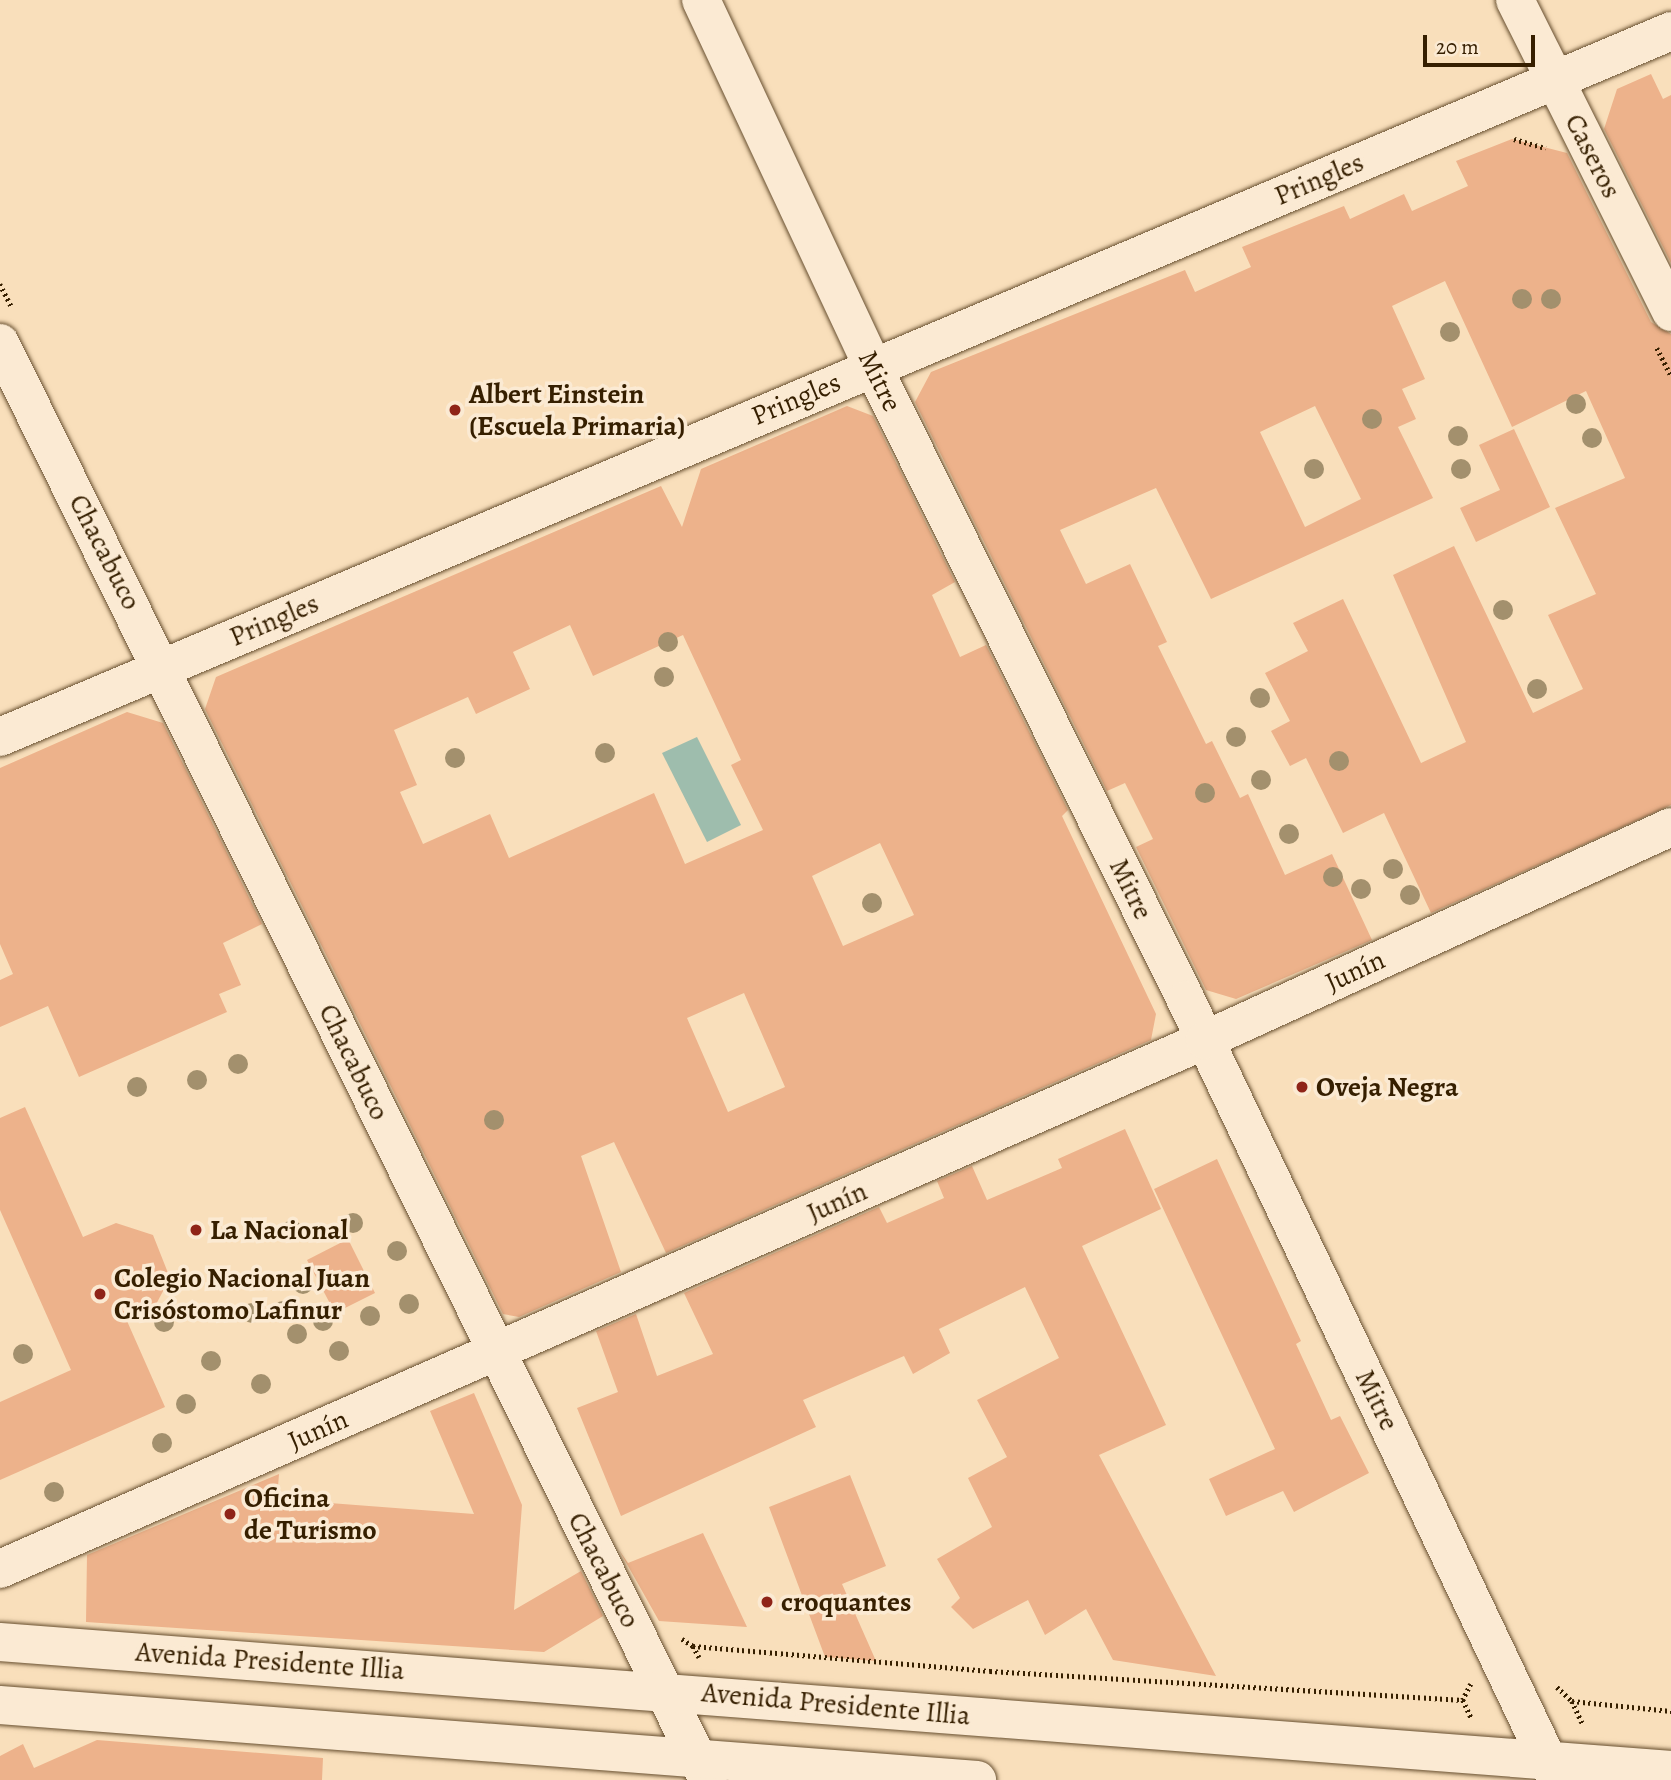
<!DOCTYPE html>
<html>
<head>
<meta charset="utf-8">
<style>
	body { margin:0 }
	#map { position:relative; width:1671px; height:1780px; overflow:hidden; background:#f9dfbb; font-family:Alegreya,serif }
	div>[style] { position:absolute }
	.water>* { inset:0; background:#9ebdad }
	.building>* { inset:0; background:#edb28b }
	.path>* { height:4.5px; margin-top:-2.25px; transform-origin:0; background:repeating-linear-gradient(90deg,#361f00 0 2px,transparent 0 5.5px) }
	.roads { filter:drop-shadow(0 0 2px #674f2f) drop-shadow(0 0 2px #674f2f) }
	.minor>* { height:38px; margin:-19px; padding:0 19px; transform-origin:19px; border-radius:19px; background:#fbead3 }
	.tertiary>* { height:38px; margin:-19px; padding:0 19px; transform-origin:19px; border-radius:19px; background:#fbead3 }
	.trees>* { width:20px; height:20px; margin:-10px; border-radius:50%; background:#a3906d }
	.dots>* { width:19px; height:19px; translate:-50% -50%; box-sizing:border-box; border:4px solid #fbead3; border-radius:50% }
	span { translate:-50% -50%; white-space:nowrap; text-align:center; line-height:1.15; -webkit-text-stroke:7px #fbead3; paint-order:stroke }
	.street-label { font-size:28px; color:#361f00 }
	.poi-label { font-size:28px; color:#361f00; font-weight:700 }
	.left { translate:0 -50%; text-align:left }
	.scale { position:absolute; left:1423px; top:35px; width:112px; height:32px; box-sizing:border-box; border:4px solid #361f00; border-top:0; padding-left:9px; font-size:21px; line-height:24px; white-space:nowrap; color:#361f00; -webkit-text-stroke:5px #fbead3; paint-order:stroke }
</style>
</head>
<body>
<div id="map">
	<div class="water">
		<div style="clip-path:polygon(697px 737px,741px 825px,707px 842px,662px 753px)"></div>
	</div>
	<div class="building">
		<div style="clip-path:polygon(1651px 74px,1663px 99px,1671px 95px,1671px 263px,1604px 129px,1617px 89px)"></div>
		<div style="clip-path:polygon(evenodd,1512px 139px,1567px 153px,1651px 322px,1671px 334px,1671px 805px,1431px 913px,1384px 813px,1343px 833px,1306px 758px,1290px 766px,1271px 731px,1290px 721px,1265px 673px,1308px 651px,1293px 623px,1343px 599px,1421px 763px,1466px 742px,1393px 575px,1454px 546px,1533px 713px,1583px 689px,1548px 615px,1596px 594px,1555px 508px,1625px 478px,1586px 391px,1512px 427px,1445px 281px,1392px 306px,1425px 379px,1402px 389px,1416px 419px,1398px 427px,1433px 498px,1211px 599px,1156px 488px,1060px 530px,1086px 584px,1130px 564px,1167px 642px,1158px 646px,1206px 744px,1212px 741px,1240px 798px,1248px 794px,1285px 875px,1332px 854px,1372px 940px,1236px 999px,1206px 990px,1136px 847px,1153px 839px,1125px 783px,1107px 791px,915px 402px,931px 372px,1185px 270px,1195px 292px,1251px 267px,1242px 247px,1344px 206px,1350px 219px,1404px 194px,1412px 211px,1468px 186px,1456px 161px,1512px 139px,1315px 406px,1361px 499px,1305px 527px,1260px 432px,1315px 406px)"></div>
		<div style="clip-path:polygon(evenodd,847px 406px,873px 416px,955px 582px,932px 595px,960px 657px,986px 645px,1068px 810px,1062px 816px,1156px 1014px,1151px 1040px,666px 1253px,614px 1142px,581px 1156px,621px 1272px,519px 1317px,503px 1314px,205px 709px,216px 677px,661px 486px,682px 527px,701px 469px,847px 406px,570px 625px,593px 676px,683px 635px,741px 760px,731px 765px,763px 830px,685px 864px,654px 793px,509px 858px,490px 814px,423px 844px,400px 792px,417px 785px,394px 730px,468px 697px,476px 714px,530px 689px,513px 652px,570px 625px,847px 406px,880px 843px,914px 915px,843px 946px,812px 876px,880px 843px,847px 406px,744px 993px,785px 1087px,728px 1112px,687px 1018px,744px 993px)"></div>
		<div style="clip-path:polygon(1514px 429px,1550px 507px,1476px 542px,1460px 508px,1500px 490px,1479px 445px)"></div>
		<div style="clip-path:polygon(127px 712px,163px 723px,262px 924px,223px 943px,241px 985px,219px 994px,227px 1012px,79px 1077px,48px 1006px,0 1027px,0 980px,13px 974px,0 944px,0 768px)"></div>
		<div style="clip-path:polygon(25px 1107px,83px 1237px,116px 1223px,153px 1235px,170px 1278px,153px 1310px,127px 1321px,165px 1407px,0 1480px,0 1402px,71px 1370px,0 1210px,0 1118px)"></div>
		<div style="clip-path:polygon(1125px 1129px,1161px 1209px,1082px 1246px,1166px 1425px,1099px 1455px,1216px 1676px,1113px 1660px,1086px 1609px,1045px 1635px,1028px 1600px,973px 1629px,951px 1607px,960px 1598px,937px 1559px,992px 1527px,968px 1478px,1007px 1457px,977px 1400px,1059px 1358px,1025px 1287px,939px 1329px,950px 1353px,913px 1374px,904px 1356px,803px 1400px,816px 1427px,621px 1516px,577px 1408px,618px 1392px,596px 1331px,636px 1314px,657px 1376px,713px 1354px,684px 1293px,879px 1207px,887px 1223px,944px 1198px,937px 1181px,972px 1166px,987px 1200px,1062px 1168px,1058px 1159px)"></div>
		<div style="clip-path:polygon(1217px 1159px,1301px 1341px,1296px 1344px,1331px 1420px,1340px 1416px,1369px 1473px,1294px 1512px,1283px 1491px,1226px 1516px,1209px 1479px,1275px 1449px,1154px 1189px)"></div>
		<div style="clip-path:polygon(348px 1239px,375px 1293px,335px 1313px,307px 1260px)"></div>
		<div style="clip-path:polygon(474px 1393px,522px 1505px,514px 1610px,581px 1571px,603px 1616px,544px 1652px,86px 1622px,87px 1555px,279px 1474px,277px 1499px,474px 1514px,430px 1411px)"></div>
		<div style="clip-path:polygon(850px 1475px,886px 1566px,842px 1584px,876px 1661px,825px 1657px,769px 1507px)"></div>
		<div style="clip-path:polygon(703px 1533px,747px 1627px,659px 1621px,619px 1550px,628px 1563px)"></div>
		<div style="clip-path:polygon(97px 1740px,323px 1758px,322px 1780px,0 1780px,0 1756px,23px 1744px,34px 1768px)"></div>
	</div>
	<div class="path">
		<div style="left:1514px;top:139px;width:33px;rotate:16deg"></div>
		<div style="left:0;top:284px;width:27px;rotate:63deg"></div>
		<div style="left:1657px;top:348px;width:30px;rotate:63deg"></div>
		<div style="left:682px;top:1639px;width:13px;rotate:32deg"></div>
		<div style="left:693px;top:1646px;width:13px;rotate:61deg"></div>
		<div style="left:693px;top:1646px;width:298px;rotate:4.8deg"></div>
		<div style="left:990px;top:1671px;width:474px;rotate:3.5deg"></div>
		<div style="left:1471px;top:1684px;width:18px;rotate:117deg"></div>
		<div style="left:1463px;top:1700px;width:19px;rotate:65deg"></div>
		<div style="left:1557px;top:1687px;width:21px;rotate:43deg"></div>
		<div style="left:1572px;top:1701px;width:26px;rotate:65deg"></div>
		<div style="left:1572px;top:1701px;width:100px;rotate:5.8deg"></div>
	</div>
	<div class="roads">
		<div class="minor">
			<div style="left:701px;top:0;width:405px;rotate:64.9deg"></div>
			<div style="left:873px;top:367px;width:706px;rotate:63.69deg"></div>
			<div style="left:1186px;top:1000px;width:864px;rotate:64.56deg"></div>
			<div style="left:1515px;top:0;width:349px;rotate:63.4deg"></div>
			<div style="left:0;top:343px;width:1602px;rotate:63.77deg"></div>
			<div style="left:0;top:737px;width:1814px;rotate:-22.9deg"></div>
			<div style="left:0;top:1569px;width:1316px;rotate:-23.7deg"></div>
			<div style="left:1205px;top:1040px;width:512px;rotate:-24.56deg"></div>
		</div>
		<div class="tertiary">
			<div style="left:0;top:1642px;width:1676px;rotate:4.38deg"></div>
			<div style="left:0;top:1705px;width:980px;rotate:4.39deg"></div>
		</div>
	</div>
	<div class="trees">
		<div style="left:1522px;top:299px"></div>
		<div style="left:1551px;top:299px"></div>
		<div style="left:1450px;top:332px"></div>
		<div style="left:1576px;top:404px"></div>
		<div style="left:1372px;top:419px"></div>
		<div style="left:1458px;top:436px"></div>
		<div style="left:1592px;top:438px"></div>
		<div style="left:1314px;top:469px"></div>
		<div style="left:1461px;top:469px"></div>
		<div style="left:1503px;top:610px"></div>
		<div style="left:668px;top:642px"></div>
		<div style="left:664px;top:677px"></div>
		<div style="left:1537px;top:689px"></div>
		<div style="left:1260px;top:698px"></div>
		<div style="left:1236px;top:737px"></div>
		<div style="left:605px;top:753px"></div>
		<div style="left:455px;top:758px"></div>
		<div style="left:1339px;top:761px"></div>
		<div style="left:1261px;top:780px"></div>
		<div style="left:1205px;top:793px"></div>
		<div style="left:1289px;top:834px"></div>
		<div style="left:1393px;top:869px"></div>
		<div style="left:1333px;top:877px"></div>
		<div style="left:1361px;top:889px"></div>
		<div style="left:1410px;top:895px"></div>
		<div style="left:872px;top:903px"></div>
		<div style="left:238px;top:1064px"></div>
		<div style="left:197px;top:1080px"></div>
		<div style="left:137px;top:1087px"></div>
		<div style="left:494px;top:1120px"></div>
		<div style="left:353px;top:1223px"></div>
		<div style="left:292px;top:1230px"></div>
		<div style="left:397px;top:1251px"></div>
		<div style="left:303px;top:1284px"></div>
		<div style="left:409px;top:1304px"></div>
		<div style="left:283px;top:1311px"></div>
		<div style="left:252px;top:1313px"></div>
		<div style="left:370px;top:1316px"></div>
		<div style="left:323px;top:1321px"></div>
		<div style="left:164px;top:1322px"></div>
		<div style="left:297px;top:1334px"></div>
		<div style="left:339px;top:1351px"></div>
		<div style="left:23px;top:1354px"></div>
		<div style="left:211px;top:1361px"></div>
		<div style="left:261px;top:1384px"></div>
		<div style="left:186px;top:1404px"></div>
		<div style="left:162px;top:1443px"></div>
		<div style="left:54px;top:1492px"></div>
	</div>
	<div class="dots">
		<div style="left:455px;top:410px;background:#8f2418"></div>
		<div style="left:1302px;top:1087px;background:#8f2418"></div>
		<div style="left:196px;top:1230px;background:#8f2418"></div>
		<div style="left:100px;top:1294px;background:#8f2418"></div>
		<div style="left:230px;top:1514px;background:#8f2418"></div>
		<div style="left:767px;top:1602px;background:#8f2418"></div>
	</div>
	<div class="street-label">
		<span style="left:1593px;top:156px;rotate:63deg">Caseros</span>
		<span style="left:1319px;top:179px;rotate:-23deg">Pringles</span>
		<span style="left:880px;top:381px;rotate:64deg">Mitre</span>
		<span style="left:796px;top:399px;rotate:-23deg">Pringles</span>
		<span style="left:105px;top:552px;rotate:63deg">Chacabuco</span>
		<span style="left:274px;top:620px;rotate:-23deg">Pringles</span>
		<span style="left:1131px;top:889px;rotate:64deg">Mitre</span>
		<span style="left:1355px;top:971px;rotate:-25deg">Junín</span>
		<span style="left:354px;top:1062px;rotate:64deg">Chacabuco</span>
		<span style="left:837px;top:1202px;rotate:-24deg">Junín</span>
		<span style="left:1377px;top:1400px;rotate:64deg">Mitre</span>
		<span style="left:318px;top:1430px;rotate:-24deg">Junín</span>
		<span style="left:604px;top:1570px;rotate:63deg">Chacabuco</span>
		<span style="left:270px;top:1661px;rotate:4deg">Avenida Presidente Illia</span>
		<span style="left:836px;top:1704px;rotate:5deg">Avenida Presidente Illia</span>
	</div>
	<div class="poi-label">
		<span class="left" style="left:469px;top:410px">Albert Einstein<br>(Escuela Primaria)</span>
		<span class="left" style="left:1316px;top:1087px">Oveja Negra</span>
		<span class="left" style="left:210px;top:1230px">La Nacional</span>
		<span class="left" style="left:114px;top:1294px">Colegio Nacional Juan<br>Crisóstomo Lafinur</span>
		<span class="left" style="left:244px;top:1514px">Oficina<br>de Turismo</span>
		<span class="left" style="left:781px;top:1602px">croquantes</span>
	</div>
	<div class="scale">20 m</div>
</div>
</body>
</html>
